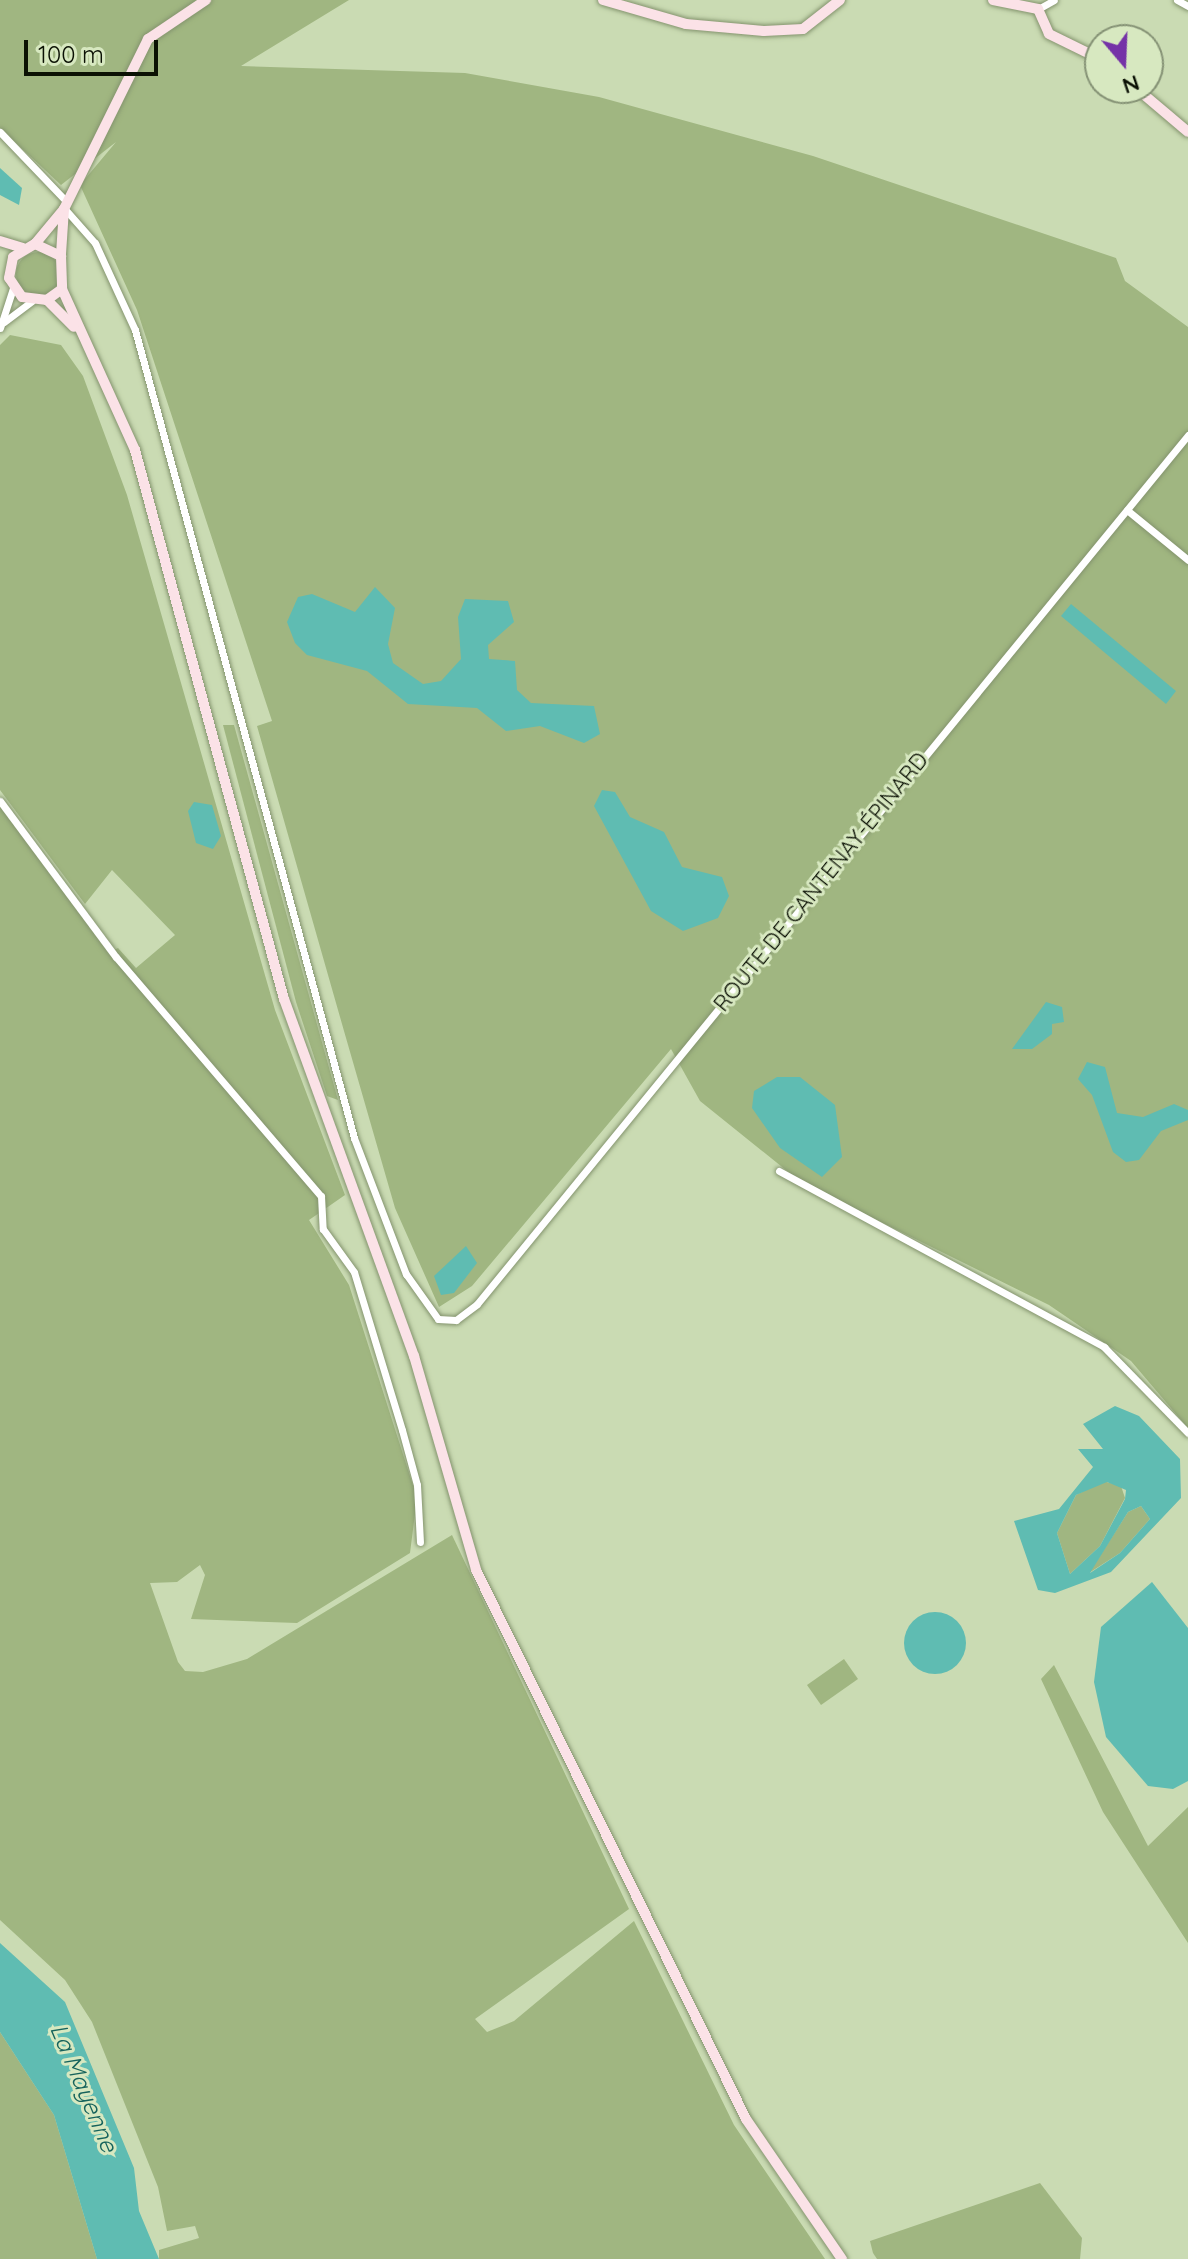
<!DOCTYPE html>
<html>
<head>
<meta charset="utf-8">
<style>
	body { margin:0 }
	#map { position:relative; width:1188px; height:2259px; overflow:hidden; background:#cadbb3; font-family:Quicksand,sans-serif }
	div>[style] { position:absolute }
	.green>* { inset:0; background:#a0b681 }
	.round { border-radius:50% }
	.water>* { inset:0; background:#5fbcb2 }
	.roads { filter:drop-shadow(0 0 2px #84946e) drop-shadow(0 0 2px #84946e) }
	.street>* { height:7px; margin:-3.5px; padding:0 3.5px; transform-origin:3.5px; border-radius:3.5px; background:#fff }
	.secondary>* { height:10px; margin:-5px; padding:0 5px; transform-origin:5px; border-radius:5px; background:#fbe2e7 }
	span { translate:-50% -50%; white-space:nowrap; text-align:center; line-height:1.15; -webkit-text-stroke:6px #d7e8c0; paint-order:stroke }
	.street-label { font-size:22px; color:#0b1104 }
	.water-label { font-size:24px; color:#16635c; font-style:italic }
	.north { position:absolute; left:1084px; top:24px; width:80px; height:80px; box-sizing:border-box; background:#d7e8c0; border:2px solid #859275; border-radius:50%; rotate:161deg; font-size:22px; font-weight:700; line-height:32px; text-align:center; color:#0b1104 }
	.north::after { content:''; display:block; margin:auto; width:28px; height:36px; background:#7532a7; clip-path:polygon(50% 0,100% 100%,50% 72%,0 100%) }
	.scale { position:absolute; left:24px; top:40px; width:134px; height:36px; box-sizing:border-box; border:4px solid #0b1104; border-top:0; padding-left:10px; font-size:24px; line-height:28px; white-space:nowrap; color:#0b1104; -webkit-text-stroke:6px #d7e8c0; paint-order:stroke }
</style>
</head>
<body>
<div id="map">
	<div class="green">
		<div style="clip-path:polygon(0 0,349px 0,241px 66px,465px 73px,599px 97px,813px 156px,1116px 258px,1125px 281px,1188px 327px,1188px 1428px,1131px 1361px,1049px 1305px,802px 1183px,700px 1101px,671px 1049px,472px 1286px,439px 1307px,395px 1208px,344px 1031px,257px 726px,272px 721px,137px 310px,80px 185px,116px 142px,61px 185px,0 128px)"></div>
		<div class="round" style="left:16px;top:252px;width:44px;height:44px"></div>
		<div style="clip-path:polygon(10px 335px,61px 345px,83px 376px,127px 495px,275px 1010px,345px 1195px,309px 1220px,349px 1285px,417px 1498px,410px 1553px,297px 1623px,191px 1619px,205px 1575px,200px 1565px,177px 1582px,150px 1583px,178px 1662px,185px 1671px,203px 1672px,247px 1659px,452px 1535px,629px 1909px,475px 2019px,487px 2032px,514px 2021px,634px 1921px,734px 2125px,825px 2259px,159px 2259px,159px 2250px,199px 2238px,195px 2226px,167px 2231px,158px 2187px,92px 2022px,65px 1980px,0 1920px,0 807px,110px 952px,118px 948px,136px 968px,175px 935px,112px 870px,85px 904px,0 790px,0 345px)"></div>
		<div style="clip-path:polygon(223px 725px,234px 725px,338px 1100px,327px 1096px,296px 1002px)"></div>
		<div style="clip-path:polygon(1103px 1481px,1121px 1486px,1125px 1498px,1100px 1546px,1070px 1574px,1057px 1533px,1076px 1495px)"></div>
		<div style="clip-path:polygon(1141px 1506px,1150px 1519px,1120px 1553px,1089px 1573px,1128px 1512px)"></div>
		<div style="clip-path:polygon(844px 1659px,858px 1679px,821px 1705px,807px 1685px)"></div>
		<div style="clip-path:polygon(1054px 1665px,1148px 1846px,1188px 1807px,1188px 1943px,1103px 1812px,1041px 1679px)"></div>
		<div style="clip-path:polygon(0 2032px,54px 2115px,97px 2259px,0 2259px)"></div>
		<div style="clip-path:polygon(1040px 2183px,1082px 2238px,1080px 2259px,877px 2259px,873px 2253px,870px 2241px)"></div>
	</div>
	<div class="water">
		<div style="clip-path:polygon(0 168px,22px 188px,19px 205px,0 195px)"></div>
		<div style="clip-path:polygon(375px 587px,395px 608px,388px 644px,393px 663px,423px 684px,441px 681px,461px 659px,458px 617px,465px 599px,508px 601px,514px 622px,488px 645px,489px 659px,515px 661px,517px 690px,531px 703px,594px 706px,600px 734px,584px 743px,540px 726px,506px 731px,477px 708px,408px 704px,367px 671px,307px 655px,295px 643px,287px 622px,298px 597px,312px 594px,355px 612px)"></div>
		<div style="clip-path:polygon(1071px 604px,1176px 691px,1166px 704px,1061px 616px)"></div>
		<div style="clip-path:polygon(602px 790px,615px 792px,630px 817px,664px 832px,682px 867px,722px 877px,729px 896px,718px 918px,683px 931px,651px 911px,594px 806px)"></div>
		<div style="clip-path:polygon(194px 802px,212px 805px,221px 836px,213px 849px,196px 843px,188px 811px)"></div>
		<div style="clip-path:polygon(1046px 1002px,1062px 1007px,1064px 1022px,1052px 1024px,1052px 1034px,1032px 1049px,1012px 1049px)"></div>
		<div style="clip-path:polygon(1087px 1062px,1105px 1067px,1117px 1113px,1143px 1117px,1174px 1104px,1188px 1110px,1188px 1120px,1161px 1131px,1139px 1160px,1126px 1162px,1113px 1152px,1092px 1095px,1078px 1079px)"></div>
		<div style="clip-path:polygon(777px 1077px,800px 1077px,835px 1105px,842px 1157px,822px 1177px,780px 1148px,752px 1108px,754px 1091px)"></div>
		<div style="clip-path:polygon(466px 1246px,477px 1263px,454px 1293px,441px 1295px,434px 1276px)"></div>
		<div style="clip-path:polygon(evenodd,1115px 1406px,1139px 1416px,1180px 1459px,1181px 1498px,1111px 1572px,1055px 1593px,1038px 1590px,1014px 1521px,1059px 1509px,1093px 1467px,1078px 1449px,1103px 1449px,1083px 1424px,1115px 1406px,1107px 1482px,1126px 1490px,1125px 1499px,1100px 1546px,1070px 1574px,1057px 1533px,1076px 1495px,1107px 1482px,1115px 1406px,1141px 1506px,1150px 1519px,1120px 1553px,1090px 1573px,1128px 1512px,1141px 1506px)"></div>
		<div style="clip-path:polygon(1152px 1582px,1188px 1628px,1188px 1781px,1173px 1789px,1148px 1786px,1106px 1737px,1094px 1682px,1101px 1627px)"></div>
		<div class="round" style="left:904px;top:1612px;width:62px;height:62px"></div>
		<div style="clip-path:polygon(0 1943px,65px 2002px,134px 2168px,139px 2211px,159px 2259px,97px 2259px,54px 2115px,0 2032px)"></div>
	</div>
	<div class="roads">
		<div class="street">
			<div style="left:1177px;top:0;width:13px;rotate:29deg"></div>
			<div style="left:1038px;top:9px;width:18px;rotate:-29deg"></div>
			<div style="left:0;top:132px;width:97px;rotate:46.3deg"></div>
			<div style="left:64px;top:208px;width:47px;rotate:48.5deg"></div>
			<div style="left:95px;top:243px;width:96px;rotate:65.3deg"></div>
			<div style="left:135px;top:330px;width:837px;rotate:74.83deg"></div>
			<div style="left:354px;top:1138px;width:146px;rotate:69.1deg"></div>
			<div style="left:406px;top:1274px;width:55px;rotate:54.6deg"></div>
			<div style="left:438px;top:1319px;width:18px;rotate:3deg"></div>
			<div style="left:456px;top:1320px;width:26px;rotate:-37deg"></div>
			<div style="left:477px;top:1304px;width:1123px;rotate:-50.71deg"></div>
			<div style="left:4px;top:322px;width:35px;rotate:-37deg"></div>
			<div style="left:0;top:328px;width:42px;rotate:-72deg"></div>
			<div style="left:1127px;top:510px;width:79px;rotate:39.3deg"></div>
			<div style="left:0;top:801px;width:194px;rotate:53.4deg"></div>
			<div style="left:116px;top:957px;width:315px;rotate:49.4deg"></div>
			<div style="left:321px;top:1196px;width:33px;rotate:87deg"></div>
			<div style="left:323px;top:1229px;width:53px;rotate:54.2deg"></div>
			<div style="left:354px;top:1272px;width:165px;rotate:73.1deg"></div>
			<div style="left:402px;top:1430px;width:57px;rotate:74.7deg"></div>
			<div style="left:417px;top:1485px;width:57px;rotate:87deg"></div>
			<div style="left:779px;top:1171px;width:370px;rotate:28.4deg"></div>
			<div style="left:1104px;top:1347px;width:120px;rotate:45.7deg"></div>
		</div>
		<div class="secondary">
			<div style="left:603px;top:0;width:86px;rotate:16.1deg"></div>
			<div style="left:686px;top:24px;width:78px;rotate:5.1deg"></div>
			<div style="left:764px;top:31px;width:39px;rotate:-3deg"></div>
			<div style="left:803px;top:29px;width:47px;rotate:-38.1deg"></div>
			<div style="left:993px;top:0;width:46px;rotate:11.3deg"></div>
			<div style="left:1038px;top:9px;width:27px;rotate:66deg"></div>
			<div style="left:1049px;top:34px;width:57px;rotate:26.1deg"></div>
			<div style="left:1136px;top:88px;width:68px;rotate:40.2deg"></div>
			<div style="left:0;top:241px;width:24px;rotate:17deg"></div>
			<div style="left:35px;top:244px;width:45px;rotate:-50.4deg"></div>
			<div style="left:64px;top:209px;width:190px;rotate:-63.7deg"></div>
			<div style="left:148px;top:39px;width:70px;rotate:-33.9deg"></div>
			<div style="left:61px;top:254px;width:45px;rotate:-86.2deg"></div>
			<div style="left:62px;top:289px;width:19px;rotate:144deg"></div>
			<div style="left:47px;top:300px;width:25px;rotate:-173deg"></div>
			<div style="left:22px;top:297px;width:23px;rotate:-124deg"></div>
			<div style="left:9px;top:278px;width:21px;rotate:-79deg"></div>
			<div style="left:13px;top:257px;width:26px;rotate:-31deg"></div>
			<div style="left:35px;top:244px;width:29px;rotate:25deg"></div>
			<div style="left:61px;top:256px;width:33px;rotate:88deg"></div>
			<div style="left:62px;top:289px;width:177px;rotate:65.6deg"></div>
			<div style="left:135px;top:450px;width:569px;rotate:74.82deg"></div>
			<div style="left:284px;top:999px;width:380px;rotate:70deg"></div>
			<div style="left:414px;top:1356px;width:223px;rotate:73.8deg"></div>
			<div style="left:476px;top:1570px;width:612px;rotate:63.81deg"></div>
			<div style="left:746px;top:2119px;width:170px;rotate:55.6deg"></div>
			<div style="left:47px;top:300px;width:38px;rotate:45deg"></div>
		</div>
	</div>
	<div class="street-label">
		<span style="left:821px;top:882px;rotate:-51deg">ROUTE DE CANTENAY-ÉPINARD</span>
	</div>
	<div class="water-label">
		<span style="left:84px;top:2088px;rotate:67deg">La Mayenne</span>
	</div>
	<div class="north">N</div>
	<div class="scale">100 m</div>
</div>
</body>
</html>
